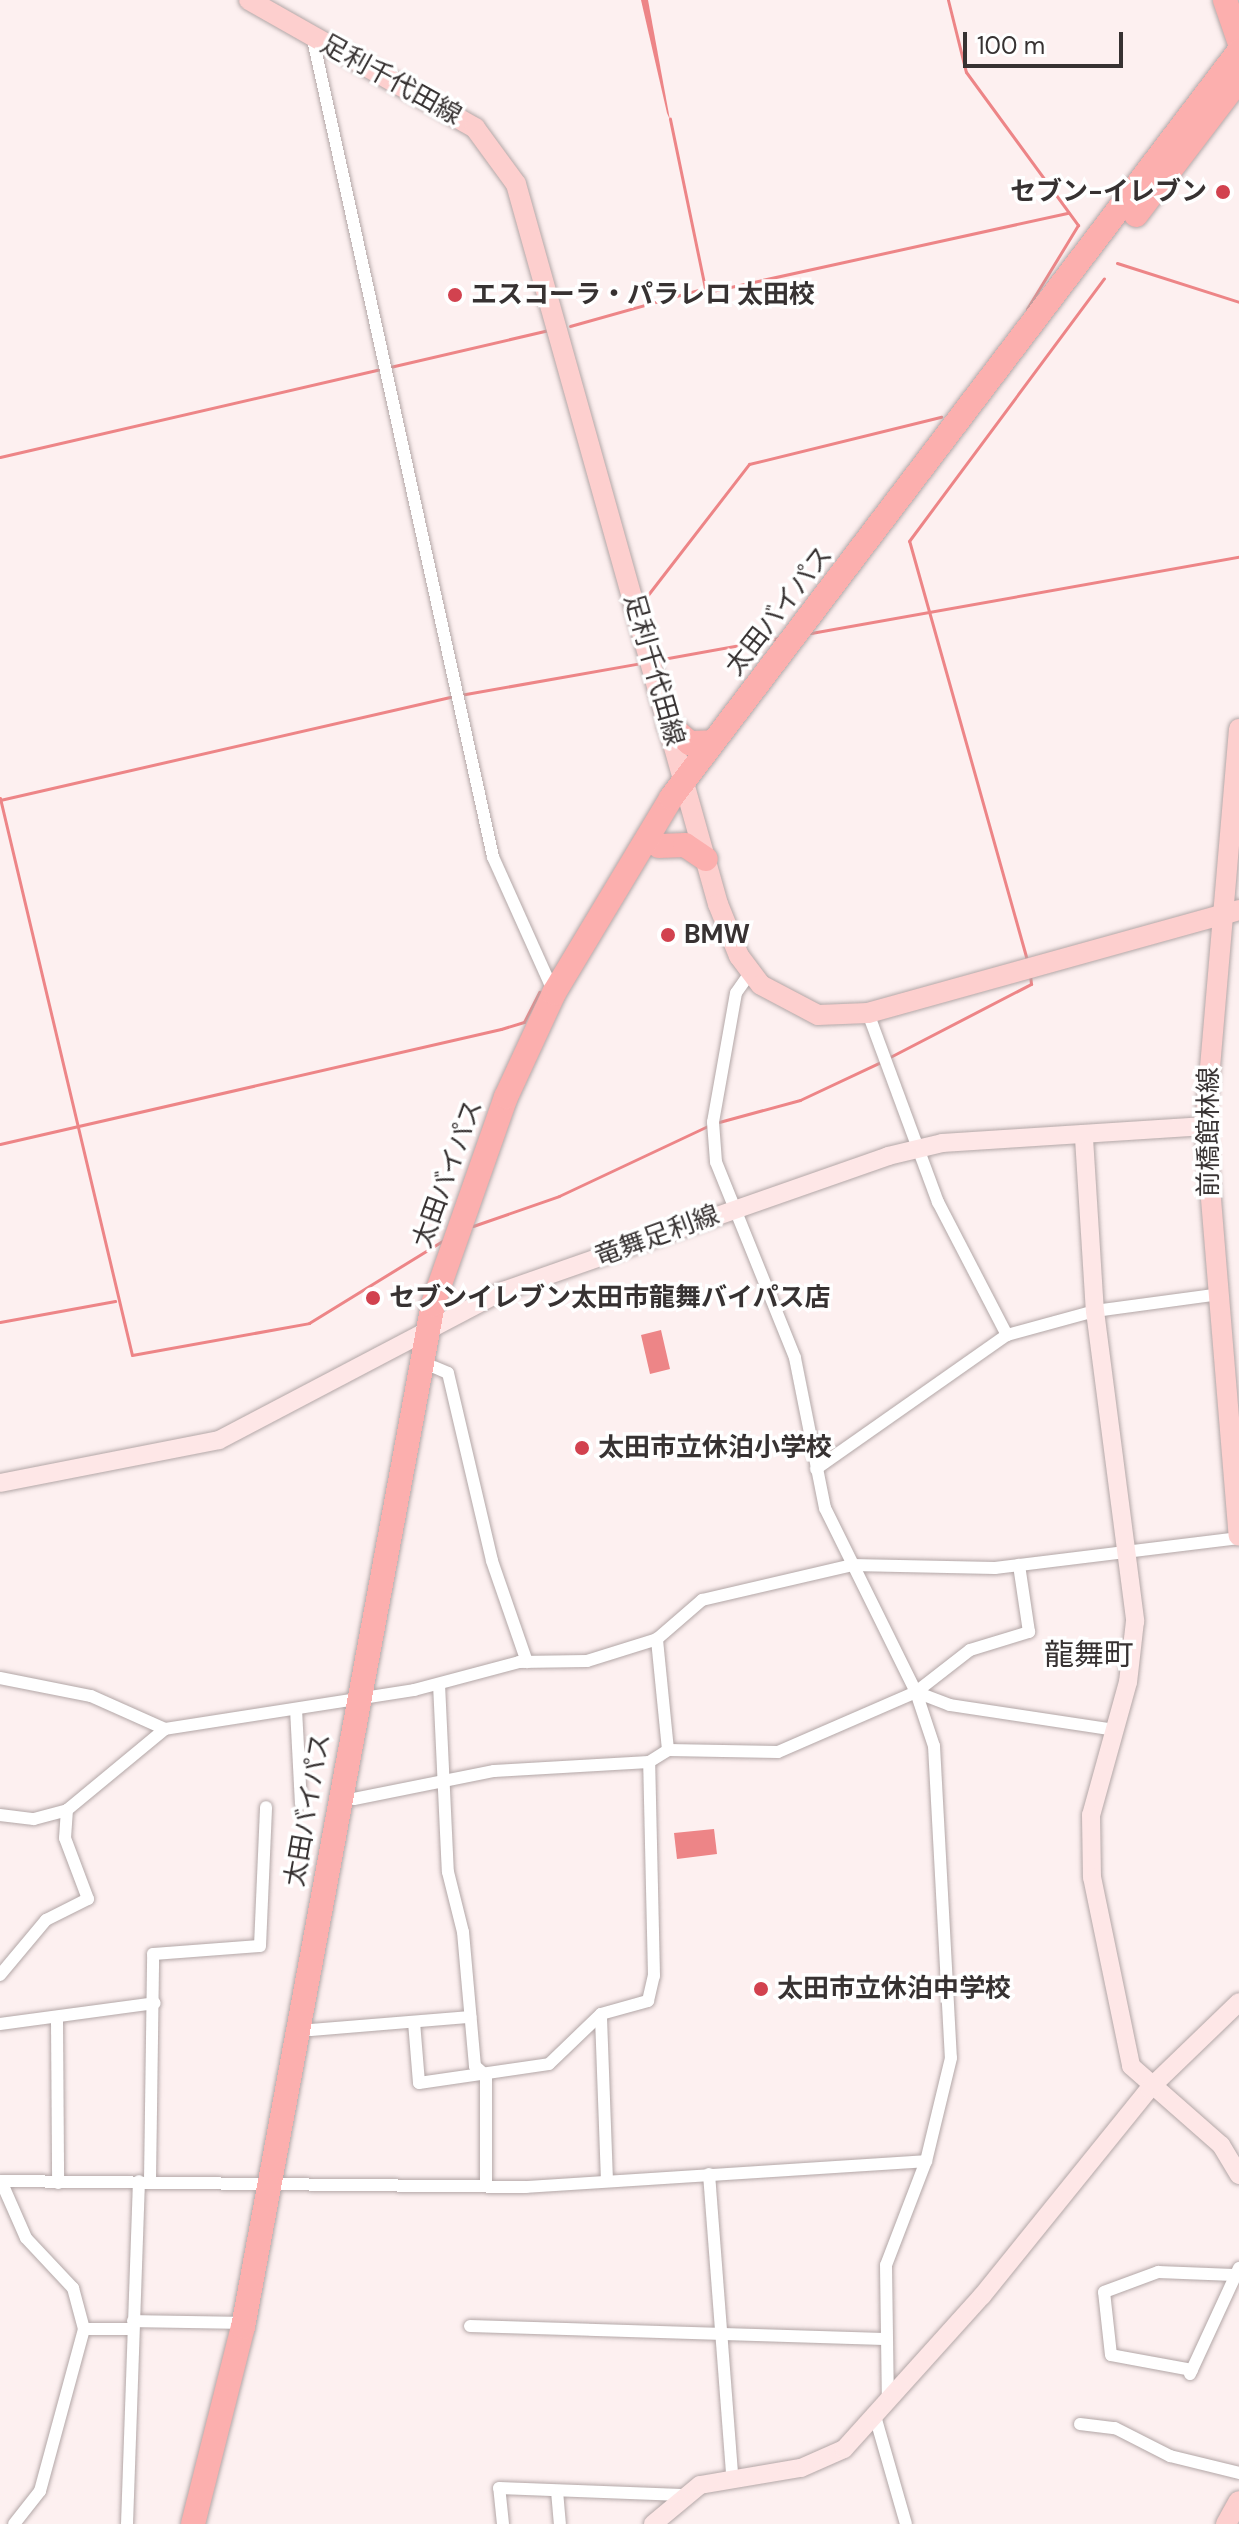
<!DOCTYPE html>
<html>
<head>
<meta charset="utf-8">
<style>
	body { margin:0 }
	#map { position:relative; width:1239px; height:2524px; overflow:hidden; background:#fdf0f0; font-family:"DM Sans","Noto Sans JP",sans-serif }
	div>[style] { position:absolute }
	.water>* { inset:0; background:#ed8587 }
	.stream>* { height:3px; margin:-1.5px; padding:0 1.5px; transform-origin:1.5px; border-radius:1.5px; background:#ed8587 }
	.roads { filter:drop-shadow(0 0 2px #b3a7a7) drop-shadow(0 0 2px #b3a7a7) }
	.street>* { height:12px; margin:-6px; padding:0 6px; transform-origin:6px; border-radius:6px; background:#fff }
	.secondary>* { height:18px; margin:-9px; padding:0 9px; transform-origin:9px; border-radius:9px; background:#fee7e7 }
	.primary>* { height:20px; margin:-10px; padding:0 10px; transform-origin:10px; border-radius:10px; background:#fdcfce }
	.highway>* { height:24px; margin:-12px; padding:0 12px; transform-origin:12px; border-radius:12px; background:#fcafae }
	.dots>* { width:22px; height:22px; translate:-50% -50%; box-sizing:border-box; border:4px solid #fff; border-radius:50% }
	span { translate:-50% -50%; white-space:nowrap; text-align:center; line-height:1.15; -webkit-text-stroke:7px #fff; paint-order:stroke }
	.street-label { font-size:26px; color:#373232 }
	.poi-label { font-size:26px; color:#373232; font-weight:700 }
	.right { translate:-100% -50%; text-align:right }
	.left { translate:0 -50%; text-align:left }
	.quarter-label { font-size:30px; color:#373232 }
	.scale { position:absolute; left:963px; top:32px; width:160px; height:36px; box-sizing:border-box; border:4px solid #373232; border-top:0; padding-left:10px; font-size:24px; line-height:28px; white-space:nowrap; color:#373232; -webkit-text-stroke:6px #fff; paint-order:stroke }
</style>
</head>
<body>
<div id="map">
	<div class="water">
		<div style="clip-path:polygon(641px 0,648px 0,670px 120px,667px 113px)"></div>
		<div style="clip-path:polygon(661px 1330px,670px 1369px,650px 1374px,641px 1335px)"></div>
		<div style="clip-path:polygon(714px 1829px,717px 1854px,677px 1859px,674px 1833px)"></div>
	</div>
	<div class="stream">
		<div style="left:948px;top:0;width:74px;rotate:76deg"></div>
		<div style="left:966px;top:72px;width:190px;rotate:53.8deg"></div>
		<div style="left:1078px;top:225px;width:98px;rotate:121.3deg"></div>
		<div style="left:1117px;top:263px;width:128px;rotate:17.7deg"></div>
		<div style="left:703px;top:293px;width:374px;rotate:-12.4deg"></div>
		<div style="left:570px;top:326px;width:140px;rotate:-15.7deg"></div>
		<div style="left:705px;top:288px;width:173px;rotate:-101.7deg"></div>
		<div style="left:390px;top:367px;width:163px;rotate:-13.1deg"></div>
		<div style="left:0;top:457px;width:392px;rotate:-13deg"></div>
		<div style="left:647px;top:596px;width:167px;rotate:-52.3deg"></div>
		<div style="left:749px;top:464px;width:198px;rotate:-13.8deg"></div>
		<div style="left:811px;top:633px;width:435px;rotate:-10.1deg"></div>
		<div style="left:657px;top:660px;width:124px;rotate:-10.2deg"></div>
		<div style="left:460px;top:695px;width:185px;rotate:-10deg"></div>
		<div style="left:0;top:798px;width:572px;rotate:76.67deg"></div>
		<div style="left:132px;top:1355px;width:180px;rotate:-10.2deg"></div>
		<div style="left:309px;top:1323px;width:158px;rotate:-31.6deg"></div>
		<div style="left:0;top:800px;width:465px;rotate:-12.9deg"></div>
		<div style="left:1027px;top:960px;width:435px;rotate:-105.7deg"></div>
		<div style="left:909px;top:541px;width:327px;rotate:-53.4deg"></div>
		<div style="left:890px;top:1057px;width:159px;rotate:-27.4deg"></div>
		<div style="left:1031px;top:984px;width:9px;rotate:-96deg"></div>
		<div style="left:719px;top:1122px;width:84px;rotate:-15.2deg"></div>
		<div style="left:800px;top:1100px;width:92px;rotate:-25.2deg"></div>
		<div style="left:0;top:1144px;width:514px;rotate:-12.93deg"></div>
		<div style="left:501px;top:1029px;width:24px;rotate:-17deg"></div>
		<div style="left:524px;top:1022px;width:34px;rotate:-63deg"></div>
		<div style="left:473px;top:1226px;width:91px;rotate:-19.2deg"></div>
		<div style="left:559px;top:1196px;width:165px;rotate:-25.2deg"></div>
		<div style="left:0;top:1322px;width:117px;rotate:-10.3deg"></div>
	</div>
	<div class="roads">
		<div class="street">
			<div style="left:312px;top:35px;width:842px;rotate:77.58deg"></div>
			<div style="left:493px;top:857px;width:149px;rotate:65.8deg"></div>
			<div style="left:750px;top:973px;width:24px;rotate:125deg"></div>
			<div style="left:736px;top:993px;width:131px;rotate:100.1deg"></div>
			<div style="left:713px;top:1122px;width:40px;rotate:85.7deg"></div>
			<div style="left:716px;top:1162px;width:211px;rotate:68deg"></div>
			<div style="left:795px;top:1358px;width:153px;rotate:78.7deg"></div>
			<div style="left:825px;top:1508px;width:205px;rotate:63.7deg"></div>
			<div style="left:916px;top:1692px;width:57px;rotate:71.6deg"></div>
			<div style="left:934px;top:1746px;width:312px;rotate:86.9deg"></div>
			<div style="left:951px;top:2058px;width:106px;rotate:103.6deg"></div>
			<div style="left:926px;top:2161px;width:111px;rotate:111deg"></div>
			<div style="left:886px;top:2265px;width:137px;rotate:89.2deg"></div>
			<div style="left:868px;top:1013px;width:202px;rotate:69.7deg"></div>
			<div style="left:938px;top:1202px;width:150px;rotate:62.6deg"></div>
			<div style="left:434px;top:1367px;width:15px;rotate:23deg"></div>
			<div style="left:448px;top:1373px;width:193px;rotate:76.8deg"></div>
			<div style="left:492px;top:1561px;width:107px;rotate:70.9deg"></div>
			<div style="left:816px;top:1469px;width:233px;rotate:-35.1deg"></div>
			<div style="left:1007px;top:1335px;width:91px;rotate:-15.3deg"></div>
			<div style="left:1095px;top:1311px;width:120px;rotate:-7.7deg"></div>
			<div style="left:0;top:1678px;width:93px;rotate:11.2deg"></div>
			<div style="left:91px;top:1696px;width:81px;rotate:24deg"></div>
			<div style="left:439px;top:1684px;width:188px;rotate:87.3deg"></div>
			<div style="left:448px;top:1872px;width:62px;rotate:76deg"></div>
			<div style="left:463px;top:1932px;width:135px;rotate:84.9deg"></div>
			<div style="left:475px;top:2066px;width:15px;rotate:42deg"></div>
			<div style="left:486px;top:2076px;width:106px;rotate:90deg"></div>
			<div style="left:916px;top:1692px;width:36px;rotate:21deg"></div>
			<div style="left:950px;top:1705px;width:167px;rotate:8.6deg"></div>
			<div style="left:296px;top:1709px;width:95px;rotate:87deg"></div>
			<div style="left:668px;top:1750px;width:110px;rotate:1deg"></div>
			<div style="left:778px;top:1752px;width:150px;rotate:-23.5deg"></div>
			<div style="left:916px;top:1692px;width:68px;rotate:-37.9deg"></div>
			<div style="left:970px;top:1650px;width:62px;rotate:-17deg"></div>
			<div style="left:1029px;top:1632px;width:68px;rotate:-98.5deg"></div>
			<div style="left:354px;top:1799px;width:143px;rotate:-11.3deg"></div>
			<div style="left:494px;top:1771px;width:155px;rotate:-3.3deg"></div>
			<div style="left:649px;top:1762px;width:22px;rotate:-32deg"></div>
			<div style="left:668px;top:1750px;width:112px;rotate:-95.7deg"></div>
			<div style="left:0;top:1815px;width:34px;rotate:7deg"></div>
			<div style="left:34px;top:1819px;width:34px;rotate:-15deg"></div>
			<div style="left:67px;top:1810px;width:127px;rotate:-39.6deg"></div>
			<div style="left:165px;top:1729px;width:252px;rotate:-8.9deg"></div>
			<div style="left:414px;top:1690px;width:109px;rotate:-14.9deg"></div>
			<div style="left:519px;top:1662px;width:68px;rotate:-0.8deg"></div>
			<div style="left:587px;top:1661px;width:73px;rotate:-17.4deg"></div>
			<div style="left:657px;top:1639px;width:60px;rotate:-40.9deg"></div>
			<div style="left:702px;top:1600px;width:154px;rotate:-13.1deg"></div>
			<div style="left:852px;top:1565px;width:143px;rotate:1.2deg"></div>
			<div style="left:995px;top:1568px;width:246px;rotate:-7deg"></div>
			<div style="left:0;top:1975px;width:72px;rotate:-50.1deg"></div>
			<div style="left:46px;top:1920px;width:47px;rotate:-26.6deg"></div>
			<div style="left:88px;top:1899px;width:65px;rotate:-110.7deg"></div>
			<div style="left:65px;top:1838px;width:28px;rotate:-86deg"></div>
			<div style="left:57px;top:2021px;width:162px;rotate:89.6deg"></div>
			<div style="left:414px;top:2022px;width:61px;rotate:85.3deg"></div>
			<div style="left:419px;top:2083px;width:131px;rotate:-8.3deg"></div>
			<div style="left:549px;top:2064px;width:72px;rotate:-43.9deg"></div>
			<div style="left:0;top:2024px;width:156px;rotate:-7.7deg"></div>
			<div style="left:311px;top:2030px;width:160px;rotate:-4.7deg"></div>
			<div style="left:709px;top:2174px;width:303px;rotate:85.6deg"></div>
			<div style="left:0;top:2181px;width:526px;rotate:0.65deg"></div>
			<div style="left:526px;top:2187px;width:401px;rotate:-3.7deg"></div>
			<div style="left:1px;top:2181px;width:62px;rotate:66.3deg"></div>
			<div style="left:26px;top:2238px;width:69px;rotate:46.8deg"></div>
			<div style="left:73px;top:2288px;width:42px;rotate:75deg"></div>
			<div style="left:84px;top:2329px;width:168px;rotate:105.2deg"></div>
			<div style="left:40px;top:2491px;width:42px;rotate:128.2deg"></div>
			<div style="left:150px;top:2181px;width:227px;rotate:-89.2deg"></div>
			<div style="left:153px;top:1954px;width:107px;rotate:-4.3deg"></div>
			<div style="left:260px;top:1946px;width:139px;rotate:-87.5deg"></div>
			<div style="left:607px;top:2181px;width:167px;rotate:-92.1deg"></div>
			<div style="left:601px;top:2014px;width:49px;rotate:-15.5deg"></div>
			<div style="left:648px;top:2001px;width:26px;rotate:-77deg"></div>
			<div style="left:654px;top:1976px;width:214px;rotate:-91.3deg"></div>
			<div style="left:133px;top:2321px;width:110px;rotate:1deg"></div>
			<div style="left:470px;top:2326px;width:414px;rotate:1.8deg"></div>
			<div style="left:84px;top:2329px;width:49px"></div>
			<div style="left:1192px;top:2370px;width:82px;rotate:-169.5deg"></div>
			<div style="left:1111px;top:2355px;width:63px;rotate:-96.3deg"></div>
			<div style="left:1104px;top:2292px;width:58px;rotate:-20.3deg"></div>
			<div style="left:1158px;top:2272px;width:76px;rotate:2.3deg"></div>
			<div style="left:1190px;top:2374px;width:117px;rotate:-65.2deg"></div>
			<div style="left:875px;top:2416px;width:112px;rotate:74deg"></div>
			<div style="left:1080px;top:2424px;width:35px;rotate:7deg"></div>
			<div style="left:1115px;top:2428px;width:62px;rotate:27deg"></div>
			<div style="left:1170px;top:2456px;width:71px;rotate:13.8deg"></div>
			<div style="left:557px;top:2491px;width:33px;rotate:85deg"></div>
			<div style="left:127px;top:2524px;width:343px;rotate:-88deg"></div>
			<div style="left:503px;top:2524px;width:36px;rotate:-96deg"></div>
			<div style="left:499px;top:2488px;width:183px;rotate:2.2deg"></div>
		</div>
		<div class="secondary">
			<div style="left:1084px;top:1138px;width:173px;rotate:86.4deg"></div>
			<div style="left:1095px;top:1311px;width:313px;rotate:82.6deg"></div>
			<div style="left:1135px;top:1621px;width:61px;rotate:96.5deg"></div>
			<div style="left:1128px;top:1682px;width:138px;rotate:105.5deg"></div>
			<div style="left:1091px;top:1815px;width:62px;rotate:89.1deg"></div>
			<div style="left:1092px;top:1877px;width:193px;rotate:78.3deg"></div>
			<div style="left:1131px;top:2066px;width:120px;rotate:41.3deg"></div>
			<div style="left:1221px;top:2145px;width:35px;rotate:59deg"></div>
			<div style="left:0;top:1483px;width:223px;rotate:-11.1deg"></div>
			<div style="left:219px;top:1440px;width:321px;rotate:-27.7deg"></div>
			<div style="left:503px;top:1291px;width:408px;rotate:-19.3deg"></div>
			<div style="left:888px;top:1156px;width:56px;rotate:-13.5deg"></div>
			<div style="left:942px;top:1143px;width:264px;rotate:-3.7deg"></div>
			<div style="left:653px;top:2524px;width:61px;rotate:-39.7deg"></div>
			<div style="left:700px;top:2485px;width:102px;rotate:-9.6deg"></div>
			<div style="left:801px;top:2468px;width:47px;rotate:-23.8deg"></div>
			<div style="left:844px;top:2449px;width:206px;rotate:-48deg"></div>
			<div style="left:982px;top:2296px;width:266px;rotate:-51.1deg"></div>
			<div style="left:1149px;top:2089px;width:125px;rotate:-44deg"></div>
		</div>
		<div class="primary">
			<div style="left:249px;top:0;width:260px;rotate:29.5deg"></div>
			<div style="left:475px;top:128px;width:69px;rotate:53.8deg"></div>
			<div style="left:516px;top:184px;width:748px;rotate:74.33deg"></div>
			<div style="left:718px;top:904px;width:56px;rotate:68deg"></div>
			<div style="left:739px;top:956px;width:36px;rotate:53deg"></div>
			<div style="left:761px;top:985px;width:64px;rotate:27.8deg"></div>
			<div style="left:818px;top:1015px;width:50px;rotate:-2.3deg"></div>
			<div style="left:868px;top:1013px;width:385px;rotate:-15.5deg"></div>
			<div style="left:1239px;top:729px;width:398px;rotate:94.9deg"></div>
			<div style="left:1205px;top:1126px;width:411px;rotate:85.3deg"></div>
			<div style="left:1226px;top:2524px;width:26px;rotate:-61deg"></div>
		</div>
		<div class="highway">
			<div style="left:1225px;top:0;width:43px;rotate:71.1deg"></div>
			<div style="left:1136px;top:215px;width:170px;rotate:-52.7deg"></div>
			<div style="left:669px;top:725px;width:28px;rotate:41deg"></div>
			<div style="left:690px;top:743px;width:23px;rotate:-2deg"></div>
			<div style="left:659px;top:846px;width:26px;rotate:-2deg"></div>
			<div style="left:685px;top:845px;width:25px;rotate:34deg"></div>
			<div style="left:193px;top:2524px;width:203px;rotate:-75.8deg"></div>
			<div style="left:243px;top:2327px;width:1040px;rotate:-79.48deg"></div>
			<div style="left:433px;top:1304px;width:219px;rotate:-70.6deg"></div>
			<div style="left:506px;top:1097px;width:115px;rotate:-65.2deg"></div>
			<div style="left:554px;top:993px;width:227px;rotate:-59deg"></div>
			<div style="left:671px;top:798px;width:938px;rotate:-52.75deg"></div>
		</div>
	</div>
	<div class="dots">
		<div style="left:1223px;top:192px;background:#d2424f"></div>
		<div style="left:455px;top:295px;background:#d2424f"></div>
		<div style="left:668px;top:935px;background:#d2424f"></div>
		<div style="left:373px;top:1298px;background:#d2424f"></div>
		<div style="left:582px;top:1448px;background:#d2424f"></div>
		<div style="left:761px;top:1989px;background:#d2424f"></div>
	</div>
	<div class="street-label">
		<span style="left:391px;top:80px;rotate:29deg">足利千代田線</span>
		<span style="left:779px;top:611px;rotate:-52deg">太田バイパス</span>
		<span style="left:654px;top:670px;rotate:74deg">足利千代田線</span>
		<span style="left:1209px;top:1132px;rotate:-90deg">前橋館林線</span>
		<span style="left:448px;top:1174px;rotate:-70deg">太田バイパス</span>
		<span style="left:657px;top:1236px;rotate:-20deg">竜舞足利線</span>
		<span style="left:308px;top:1810px;rotate:-80deg">太田バイパス</span>
	</div>
	<div class="poi-label">
		<span class="right" style="left:1207px;top:192px">セブン-イレブン</span>
		<span class="left" style="left:471px;top:295px">エスコーラ・パラレロ 太田校</span>
		<span class="left" style="left:684px;top:935px">BMW</span>
		<span class="left" style="left:389px;top:1298px">セブンイレブン太田市龍舞バイパス店</span>
		<span class="left" style="left:598px;top:1448px">太田市立休泊小学校</span>
		<span class="left" style="left:777px;top:1989px">太田市立休泊中学校</span>
	</div>
	<div class="quarter-label">
		<span style="left:1089px;top:1655px">龍舞町</span>
	</div>
	<div class="scale">100 m</div>
</div>
</body>
</html>
